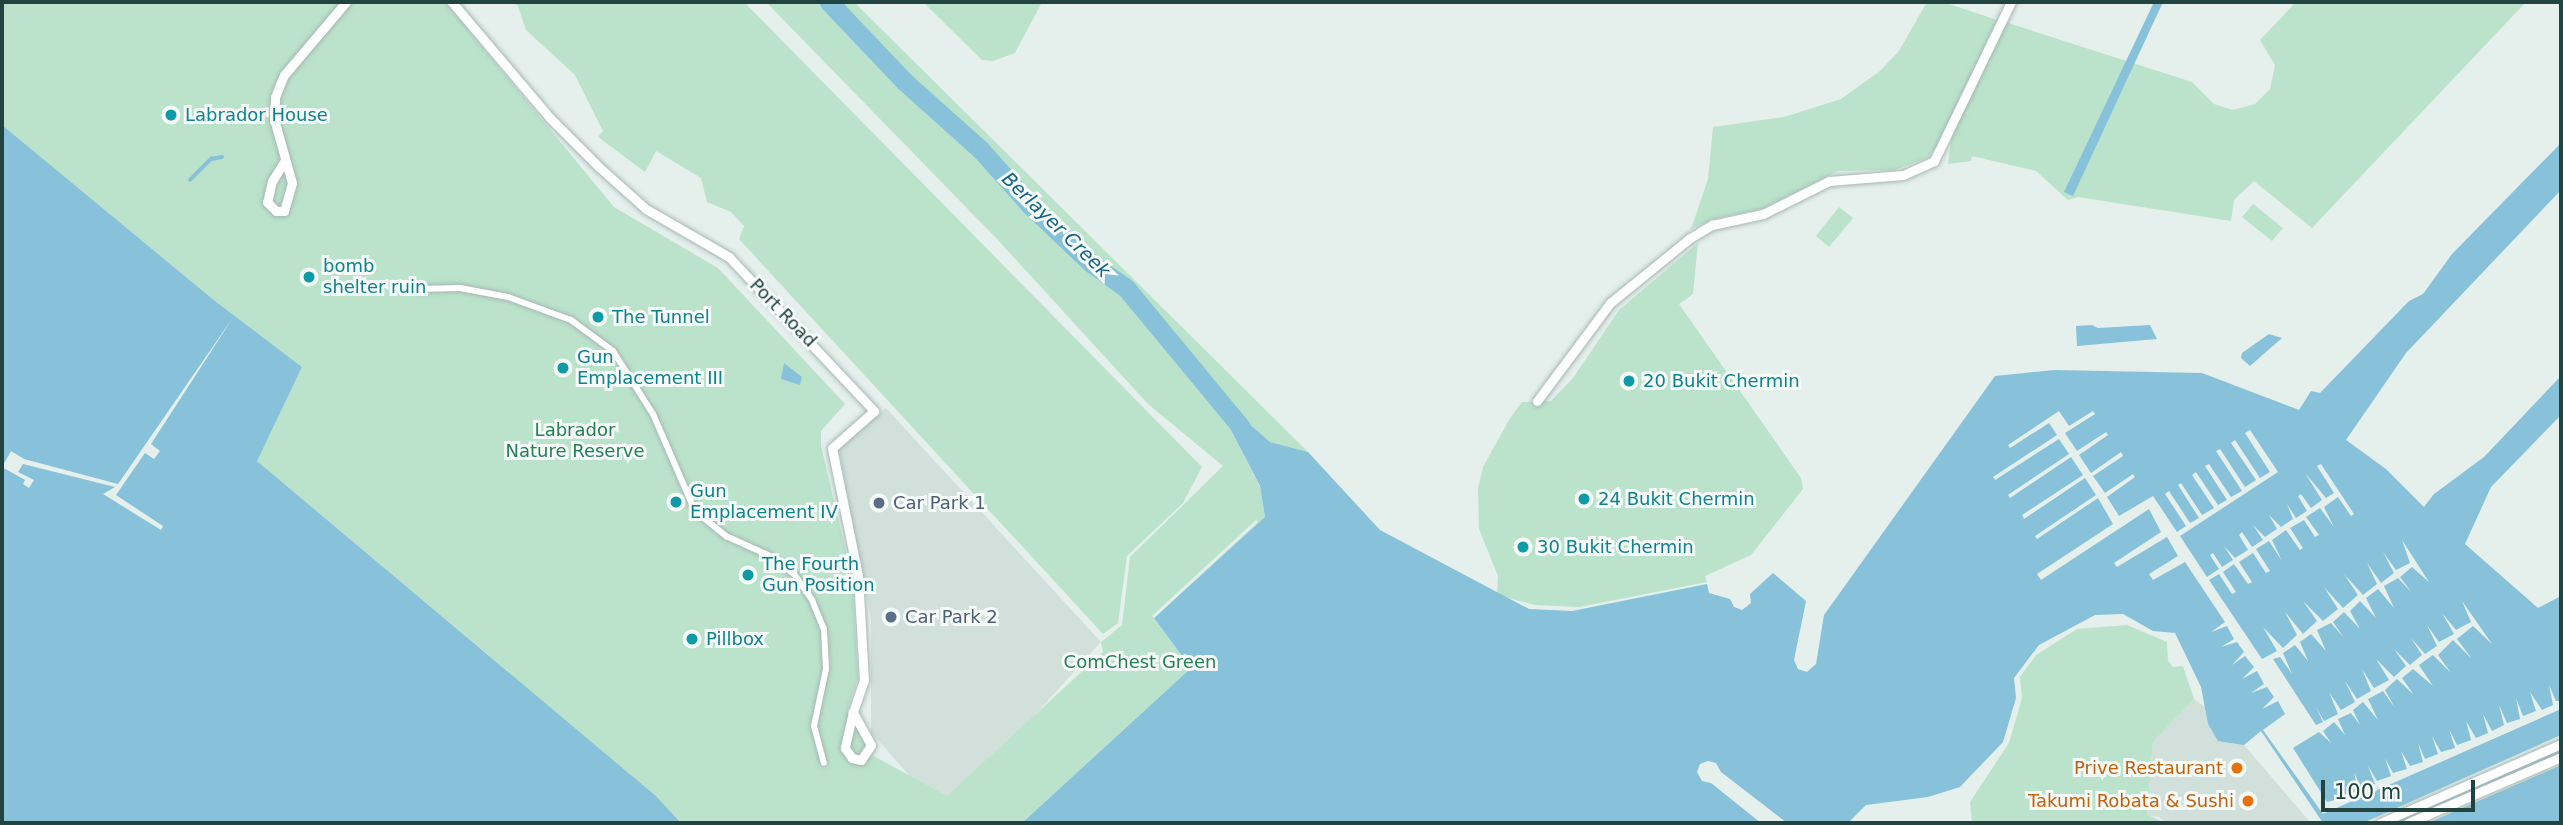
<!DOCTYPE html>
<html>
<head>
<meta charset="utf-8">
<style>
	body { margin:0 }
	#map { position:relative; width:2563px; height:825px; overflow:hidden; background:#e5efec; font-family:"DejaVu Sans",sans-serif }
	div>[style] { position:absolute }
	.built>* { inset:0; background:#d2e0dc }
	.green>* { inset:0; background:#bbe3cb }
	.water>* { inset:0; background:#87c2da }
	.pier>* { inset:0; background:#e5efec }
	.stream>* { height:3.5px; margin:-1.75px; padding:0 1.75px; transform-origin:1.75px; border-radius:1.75px; background:#87c2da }
	.river>* { height:19px; margin:-9.5px; padding:0 9.5px; transform-origin:9.5px; border-radius:9.5px; background:#87c2da }
	.roads { filter:drop-shadow(0 0 2px #a6b8b5) drop-shadow(0 0 2px #a6b8b5) }
	.pedestrian>* { height:6px; margin:-3px; padding:0 3px; transform-origin:3px; border-radius:3px; background:#fff }
	.minor>* { height:9px; margin:-4.5px; padding:0 4.5px; transform-origin:4.5px; border-radius:4.5px; background:#fff }
	.dots>* { width:19px; height:19px; translate:-50% -50%; box-sizing:border-box; border:4px solid #f6fbf9; border-radius:50% }
	span { translate:-50% -50%; white-space:nowrap; text-align:center; line-height:1.15; -webkit-text-stroke:6px #f6fbf9; paint-order:stroke }
	.culture-label { font-size:18px; color:#0d838f }
	.left { translate:0 -50%; text-align:left }
	.street-label { font-size:18px; color:#214440 }
	.park-label { font-size:18px; color:#268055 }
	.service-label { font-size:18px; color:#4e5e75 }
	.food-label { font-size:18px; color:#c56008 }
	.right { translate:-100% -50%; text-align:right }
	.water-label { font-size:19px; color:#136488; font-style:italic }
	.frame { position:absolute; inset:0; border:4px solid #214440; pointer-events:none }
	.scale { position:absolute; left:2321px; top:780px; width:154px; height:32px; box-sizing:border-box; border:4px solid #214440; border-top:0; padding-left:9px; font-size:21px; line-height:24px; white-space:nowrap; color:#214440; -webkit-text-stroke:5px #f6fbf9; paint-order:stroke }
</style>
</head>
<body>
<div id="map">
	<div class="built">
		<div style="clip-path:polygon(886px 408px,1101px 642px,944px 815px,871px 732px,871px 619px,839px 449px)"></div>
		<div style="clip-path:polygon(2194px 699px,2205px 707px,2208px 724px,2244px 745px,2311px 823px,2166px 823px,2159px 817px,2147px 816px,2153px 742px)"></div>
	</div>
	<div class="green">
		<div style="clip-path:polygon(2px 2px,445px 2px,614px 207px,718px 268px,845px 404px,821px 431px,821px 446px,852px 576px,858px 678px,847px 711px,865px 735px,870px 754px,947px 796px,1103px 652px,1101px 642px,1122px 625px,1130px 557px,1223px 466px,1148px 404px,997px 239px,766px 2px,854px 2px,1308px 452px,1270px 442px,1230px 407px,1222px 413px,1260px 487px,1265px 517px,1154px 618px,1191px 668px,1022px 823px,681px 823px,656px 796px,256px 460px,302px 367px,215px 301px,2px 125px)"></div>
		<div style="clip-path:polygon(511px 2px,744px 2px,1202px 467px,1183px 503px,1127px 556px,1118px 623px,1103px 634px,739px 239px,744px 226px,731px 212px,707px 202px,701px 178px,656px 151px,645px 172px,598px 137px,603px 131px,575px 75px,526px 30px,518px 6px)"></div>
		<div style="clip-path:polygon(923px 2px,1042px 2px,1015px 53px,993px 61px,982px 60px)"></div>
		<div style="clip-path:polygon(1927px 2px,1943px 2px,1997px 20px,1939px 145px,1927px 158px,1895px 170px,1838px 171px,1762px 209px,1713px 219px,1691px 229px,1708px 179px,1713px 127px,1784px 117px,1841px 99px,1880px 71px,1899px 51px)"></div>
		<div style="clip-path:polygon(2296px 2px,2526px 2px,2312px 228px,2254px 181px,2234px 200px,2231px 221px,2078px 197px,2068px 200px,2036px 171px,1972px 156px,1971px 161px,1948px 164px,1952px 133px,2005px 22px,2192px 82px,2214px 104px,2233px 110px,2255px 104px,2270px 89px,2275px 65px,2260px 40px)"></div>
		<div style="clip-path:polygon(2253px 204px,2283px 228px,2272px 241px,2242px 217px)"></div>
		<div style="clip-path:polygon(1839px 207px,1853px 218px,1829px 247px,1816px 236px)"></div>
		<div style="clip-path:polygon(1698px 243px,1693px 294px,1679px 304px,1801px 478px,1803px 489px,1751px 555px,1705px 576px,1707px 582px,1579px 607px,1535px 605px,1497px 595px,1498px 576px,1479px 529px,1478px 488px,1483px 467px,1509px 420px,1522px 402px,1551px 401px,1573px 378px,1619px 310px)"></div>
		<div style="clip-path:polygon(2127px 625px,2167px 642px,2168px 661px,2173px 667px,2183px 666px,2194px 699px,2153px 742px,2147px 815px,2166px 823px,1972px 823px,1970px 802px,2009px 743px,2022px 698px,2020px 677px,2036px 655px,2077px 629px)"></div>
	</div>
	<div class="water">
		<div style="clip-path:polygon(2154px 2px,2163px 2px,2073px 196px,2064px 192px)"></div>
		<div style="clip-path:polygon(2px 125px,215px 301px,302px 367px,257px 461px,656px 796px,681px 823px,2px 823px)"></div>
		<div style="clip-path:polygon(2561px 143px,2561px 190px,2406px 353px,2346px 440px,2386px 469px,2424px 507px,2434px 494px,2484px 457px,2561px 376px,2561px 415px,2491px 487px,2465px 544px,2538px 608px,2561px 596px,2561px 823px,2323px 823px,2261px 731px,2244px 745px,2218px 741px,2208px 724px,2201px 687px,2175px 633px,2153px 631px,2123px 614px,2095px 615px,2039px 645px,2014px 678px,2016px 698px,2003px 742px,1960px 787px,1928px 797px,1866px 805px,1848px 823px,1787px 823px,1721px 772px,1716px 763px,1708px 761px,1700px 764px,1697px 772px,1702px 781px,1711px 783px,1761px 823px,1022px 823px,1191px 668px,1154px 618px,1265px 517px,1260px 486px,1222px 413px,1230px 407px,1270px 442px,1308px 452px,1380px 530px,1529px 609px,1572px 611px,1707px 584px,1709px 593px,1730px 599px,1734px 607px,1742px 610px,1751px 603px,1750px 594px,1773px 573px,1806px 601px,1794px 660px,1798px 669px,1807px 672px,1816px 664px,1824px 615px,1995px 376px,2055px 370px,2202px 373px,2299px 410px,2311px 391px,2320px 393px,2409px 301px,2423px 294px,2452px 254px)"></div>
		<div style="clip-path:polygon(2092px 325px,2098px 328px,2150px 325px,2157px 339px,2077px 346px,2076px 326px)"></div>
		<div style="clip-path:polygon(2269px 334px,2282px 338px,2250px 366px,2241px 358px,2242px 353px)"></div>
		<div style="clip-path:polygon(784px 363px,802px 377px,800px 385px,781px 379px)"></div>
	</div>
	<div class="pier">
		<div style="clip-path:polygon(234px 316px,151px 444px,160px 451px,154px 459px,145px 453px,116px 495px,163px 526px,161px 530px,103px 494px,115px 487px,23px 464px,18px 472px,34px 480px,29px 488px,23px 484px,25px 480px,2px 467px,11px 451px,24px 459px,118px 484px)"></div>
		<div style="clip-path:polygon(2059px 411px,2069px 426px,2093px 411px,2095px 414px,2065px 433px,2077px 451px,2106px 432px,2108px 435px,2079px 455px,2091px 473px,2121px 452px,2123px 456px,2093px 476px,2105px 493px,2133px 474px,2135px 477px,2107px 497px,2119px 516px,2153px 496px,2177px 532px,2186px 526px,2165px 494px,2169px 491px,2190px 523px,2199px 518px,2178px 485px,2181px 483px,2202px 515px,2214px 508px,2192px 475px,2196px 472px,2218px 505px,2227px 500px,2205px 466px,2209px 464px,2231px 497px,2242px 491px,2216px 451px,2220px 449px,2245px 487px,2256px 480px,2231px 443px,2235px 440px,2260px 478px,2270px 472px,2245px 433px,2250px 430px,2278px 472px,2180px 536px,2207px 577px,2219px 569px,2210px 555px,2213px 553px,2222px 567px,2233px 560px,2224px 546px,2235px 558px,2248px 550px,2239px 535px,2242px 532px,2252px 547px,2263px 540px,2253px 525px,2265px 537px,2277px 529px,2269px 515px,2281px 527px,2293px 519px,2287px 504px,2296px 518px,2307px 511px,2298px 496px,2301px 494px,2311px 508px,2322px 500px,2305px 473px,2326px 498px,2334px 493px,2317px 466px,2321px 464px,2354px 514px,2351px 516px,2338px 497px,2324px 507px,2334px 527px,2320px 508px,2306px 517px,2319px 535px,2315px 537px,2304px 520px,2290px 528px,2303px 548px,2300px 550px,2286px 530px,2272px 540px,2282px 561px,2269px 541px,2256px 549px,2270px 571px,2266px 573px,2253px 553px,2239px 562px,2252px 582px,2248px 584px,2234px 564px,2223px 572px,2236px 592px,2232px 594px,2219px 574px,2209px 580px,2262px 659px,2277px 651px,2263px 627px,2283px 648px,2297px 635px,2285px 612px,2303px 634px,2317px 621px,2303px 601px,2323px 621px,2338px 609px,2324px 587px,2343px 608px,2358px 595px,2344px 574px,2363px 595px,2377px 584px,2367px 563px,2381px 583px,2394px 573px,2383px 552px,2396px 570px,2410px 563px,2402px 540px,2429px 582px,2412px 567px,2400px 577px,2412px 593px,2398px 578px,2384px 586px,2394px 608px,2378px 589px,2366px 598px,2376px 618px,2360px 601px,2350px 611px,2360px 629px,2344px 612px,2333px 622px,2344px 638px,2331px 623px,2317px 630px,2326px 651px,2311px 634px,2300px 642px,2308px 661px,2295px 645px,2283px 653px,2292px 674px,2280px 657px,2273px 659px,2316px 725px,2323px 722px,2316px 707px,2324px 721px,2338px 714px,2329px 692px,2341px 710px,2355px 702px,2345px 681px,2357px 699px,2371px 691px,2362px 669px,2374px 688px,2389px 680px,2376px 659px,2394px 677px,2406px 666px,2394px 649px,2410px 665px,2422px 655px,2411px 638px,2425px 654px,2437px 646px,2427px 625px,2439px 642px,2454px 634px,2442px 613px,2456px 630px,2471px 622px,2462px 601px,2492px 644px,2473px 626px,2457px 639px,2472px 659px,2453px 640px,2438px 655px,2451px 673px,2433px 655px,2419px 665px,2433px 686px,2413px 669px,2402px 678px,2414px 695px,2397px 679px,2385px 690px,2395px 708px,2383px 691px,2368px 699px,2378px 720px,2363px 702px,2353px 710px,2360px 725px,2351px 713px,2338px 719px,2345px 735px,2334px 722px,2323px 731px,2331px 743px,2319px 732px,2293px 748px,2327px 802px,2342px 798px,2336px 780px,2345px 795px,2358px 791px,2354px 772px,2361px 788px,2375px 784px,2368px 766px,2377px 781px,2391px 776px,2385px 758px,2393px 773px,2407px 769px,2401px 751px,2410px 766px,2423px 762px,2418px 743px,2425px 759px,2438px 754px,2432px 736px,2441px 752px,2455px 748px,2449px 729px,2457px 745px,2471px 740px,2466px 721px,2476px 738px,2488px 733px,2483px 714px,2492px 731px,2504px 725px,2499px 705px,2507px 723px,2520px 719px,2516px 698px,2523px 716px,2536px 711px,2530px 692px,2542px 710px,2553px 705px,2549px 685px,2556px 701px,2561px 701px,2561px 709px,2323px 814px,2263px 730px,2285px 714px,2278px 701px,2262px 709px,2274px 697px,2267px 687px,2251px 693px,2264px 684px,2257px 671px,2242px 679px,2254px 667px,2245px 656px,2232px 665px,2244px 652px,2237px 642px,2221px 647px,2234px 639px,2227px 626px,2211px 632px,2225px 622px,2185px 562px,2153px 580px,2149px 574px,2178px 556px,2167px 537px,2117px 567px,2114px 563px,2161px 532px,2149px 509px,2041px 580px,2037px 574px,2113px 524px,2098px 498px,2037px 539px,2035px 536px,2096px 495px,2085px 478px,2024px 519px,2022px 515px,2083px 475px,2071px 457px,2010px 498px,2008px 495px,2069px 454px,2059px 439px,1995px 480px,1993px 477px,2057px 435px,2049px 423px,2010px 448px,2008px 445px)"></div>
		<div style="clip-path:polygon(1256px 520px,1258px 522px,1154px 618px,1152px 616px)"></div>
		<div style="clip-path:polygon(2561px 735px,2561px 749px,2392px 823px,2363px 823px)"></div>
		<div style="clip-path:polygon(2561px 753px,2561px 765px,2428px 823px,2401px 823px)"></div>
	</div>
	<div class="stream">
		<div style="left:190px;top:180px;width:30px;rotate:-45deg"></div>
		<div style="left:211px;top:159px;width:11px;rotate:-10deg"></div>
	</div>
	<div class="river">
		<div style="left:829px;top:2px;width:110px;rotate:46.5deg"></div>
		<div style="left:905px;top:82px;width:101px;rotate:41.8deg"></div>
		<div style="left:980px;top:149px;width:74px;rotate:48.3deg"></div>
		<div style="left:1029px;top:204px;width:86px;rotate:43.6deg"></div>
		<div style="left:1091px;top:263px;width:43px;rotate:35.5deg"></div>
		<div style="left:1126px;top:288px;width:180px;rotate:50.4deg"></div>
	</div>
	<div class="roads">
		<div class="pedestrian">
			<div style="left:417px;top:289px;width:43px;rotate:-1.3deg"></div>
			<div style="left:460px;top:288px;width:49px;rotate:10.6deg"></div>
			<div style="left:508px;top:297px;width:67px;rotate:20.1deg"></div>
			<div style="left:571px;top:320px;width:52px;rotate:36.4deg"></div>
			<div style="left:613px;top:351px;width:75px;rotate:57.6deg"></div>
			<div style="left:653px;top:414px;width:106px;rotate:66.6deg"></div>
			<div style="left:695px;top:511px;width:40px;rotate:39deg"></div>
			<div style="left:726px;top:536px;width:46px;rotate:24.3deg"></div>
			<div style="left:768px;top:555px;width:32px;rotate:36deg"></div>
			<div style="left:794px;top:574px;width:32px;rotate:55deg"></div>
			<div style="left:812px;top:600px;width:31px;rotate:68deg"></div>
			<div style="left:824px;top:629px;width:40px;rotate:87.1deg"></div>
			<div style="left:826px;top:669px;width:58px;rotate:101.9deg"></div>
			<div style="left:814px;top:726px;width:38px;rotate:75deg"></div>
		</div>
		<div class="minor">
			<div style="left:452px;top:2px;width:152px;rotate:49.8deg"></div>
			<div style="left:550px;top:118px;width:69px;rotate:45deg"></div>
			<div style="left:599px;top:167px;width:63px;rotate:41.8deg"></div>
			<div style="left:646px;top:209px;width:96px;rotate:30deg"></div>
			<div style="left:729px;top:257px;width:212px;rotate:46.7deg"></div>
			<div style="left:874px;top:411px;width:56px;rotate:138.6deg"></div>
			<div style="left:832px;top:448px;width:131px;rotate:78.5deg"></div>
			<div style="left:858px;top:576px;width:86px;rotate:86.7deg"></div>
			<div style="left:863px;top:662px;width:18px;rotate:87deg"></div>
			<div style="left:864px;top:680px;width:34px;rotate:109deg"></div>
			<div style="left:853px;top:712px;width:37px;rotate:103deg"></div>
			<div style="left:845px;top:748px;width:12px;rotate:55deg"></div>
			<div style="left:852px;top:758px;width:9px;rotate:13deg"></div>
			<div style="left:861px;top:760px;width:18px;rotate:-56deg"></div>
			<div style="left:871px;top:745px;width:38px;rotate:-119deg"></div>
			<div style="left:284px;top:162px;width:22px;rotate:122deg"></div>
			<div style="left:272px;top:181px;width:22px;rotate:103deg"></div>
			<div style="left:267px;top:202px;width:13px;rotate:45deg"></div>
			<div style="left:276px;top:211px;width:8px"></div>
			<div style="left:284px;top:211px;width:29px;rotate:-74deg"></div>
			<div style="left:292px;top:183px;width:66px;rotate:-105.7deg"></div>
			<div style="left:274px;top:119px;width:22px;rotate:-87deg"></div>
			<div style="left:275px;top:97px;width:24px;rotate:-68deg"></div>
			<div style="left:284px;top:75px;width:96px;rotate:-49.7deg"></div>
			<div style="left:1537px;top:401px;width:122px;rotate:-53.3deg"></div>
			<div style="left:1610px;top:303px;width:103px;rotate:-39.1deg"></div>
			<div style="left:1690px;top:238px;width:26px;rotate:-31deg"></div>
			<div style="left:1712px;top:225px;width:52px;rotate:-12.2deg"></div>
			<div style="left:1763px;top:214px;width:74px;rotate:-26.6deg"></div>
			<div style="left:1829px;top:181px;width:74px;rotate:-4.6deg"></div>
			<div style="left:1903px;top:175px;width:34px;rotate:-24deg"></div>
			<div style="left:1934px;top:161px;width:177px;rotate:-64.2deg"></div>
			<div style="left:2380px;top:823px;width:197px;rotate:-23.6deg"></div>
			<div style="left:2408px;top:823px;width:167px;rotate:-23.3deg"></div>
		</div>
	</div>
	<div class="dots">
		<div style="left:171px;top:115px;background:#0f9aa8"></div>
		<div style="left:309px;top:277px;background:#0f9aa8"></div>
		<div style="left:598px;top:317px;background:#0f9aa8"></div>
		<div style="left:563px;top:368px;background:#0f9aa8"></div>
		<div style="left:1629px;top:381px;background:#0f9aa8"></div>
		<div style="left:1584px;top:499px;background:#0f9aa8"></div>
		<div style="left:676px;top:502px;background:#0f9aa8"></div>
		<div style="left:879px;top:503px;background:#5c6f8a"></div>
		<div style="left:1523px;top:547px;background:#0f9aa8"></div>
		<div style="left:748px;top:575px;background:#0f9aa8"></div>
		<div style="left:891px;top:617px;background:#5c6f8a"></div>
		<div style="left:692px;top:639px;background:#0f9aa8"></div>
		<div style="left:2237px;top:768px;background:#e8710a"></div>
		<div style="left:2248px;top:801px;background:#e8710a"></div>
	</div>
	<div class="culture-label">
		<span class="left" style="left:185px;top:115px">Labrador House</span>
		<span class="left" style="left:323px;top:277px">bomb<br>shelter ruin</span>
		<span class="left" style="left:612px;top:317px">The Tunnel</span>
		<span class="left" style="left:577px;top:368px">Gun<br>Emplacement III</span>
		<span class="left" style="left:1643px;top:381px">20 Bukit Chermin</span>
		<span class="left" style="left:690px;top:502px">Gun<br>Emplacement IV</span>
		<span class="left" style="left:1598px;top:499px">24 Bukit Chermin</span>
		<span class="left" style="left:1537px;top:547px">30 Bukit Chermin</span>
		<span class="left" style="left:762px;top:575px">The Fourth<br>Gun Position</span>
		<span class="left" style="left:706px;top:639px">Pillbox</span>
	</div>
	<div class="street-label">
		<span style="left:783px;top:313px;rotate:46deg">Port Road</span>
	</div>
	<div class="park-label">
		<span style="left:575px;top:441px">Labrador<br>Nature Reserve</span>
		<span style="left:1140px;top:662px">ComChest Green</span>
	</div>
	<div class="service-label">
		<span class="left" style="left:893px;top:503px">Car Park 1</span>
		<span class="left" style="left:905px;top:617px">Car Park 2</span>
	</div>
	<div class="food-label">
		<span class="right" style="left:2223px;top:768px">Prive Restaurant</span>
		<span class="right" style="left:2234px;top:801px">Takumi Robata &amp; Sushi</span>
	</div>
	<div class="water-label">
		<span style="left:1056px;top:225px;rotate:44deg">Berlayer Creek</span>
	</div>
	<div class="frame"></div>
	<div class="scale">100 m</div>
</div>
</body>
</html>
